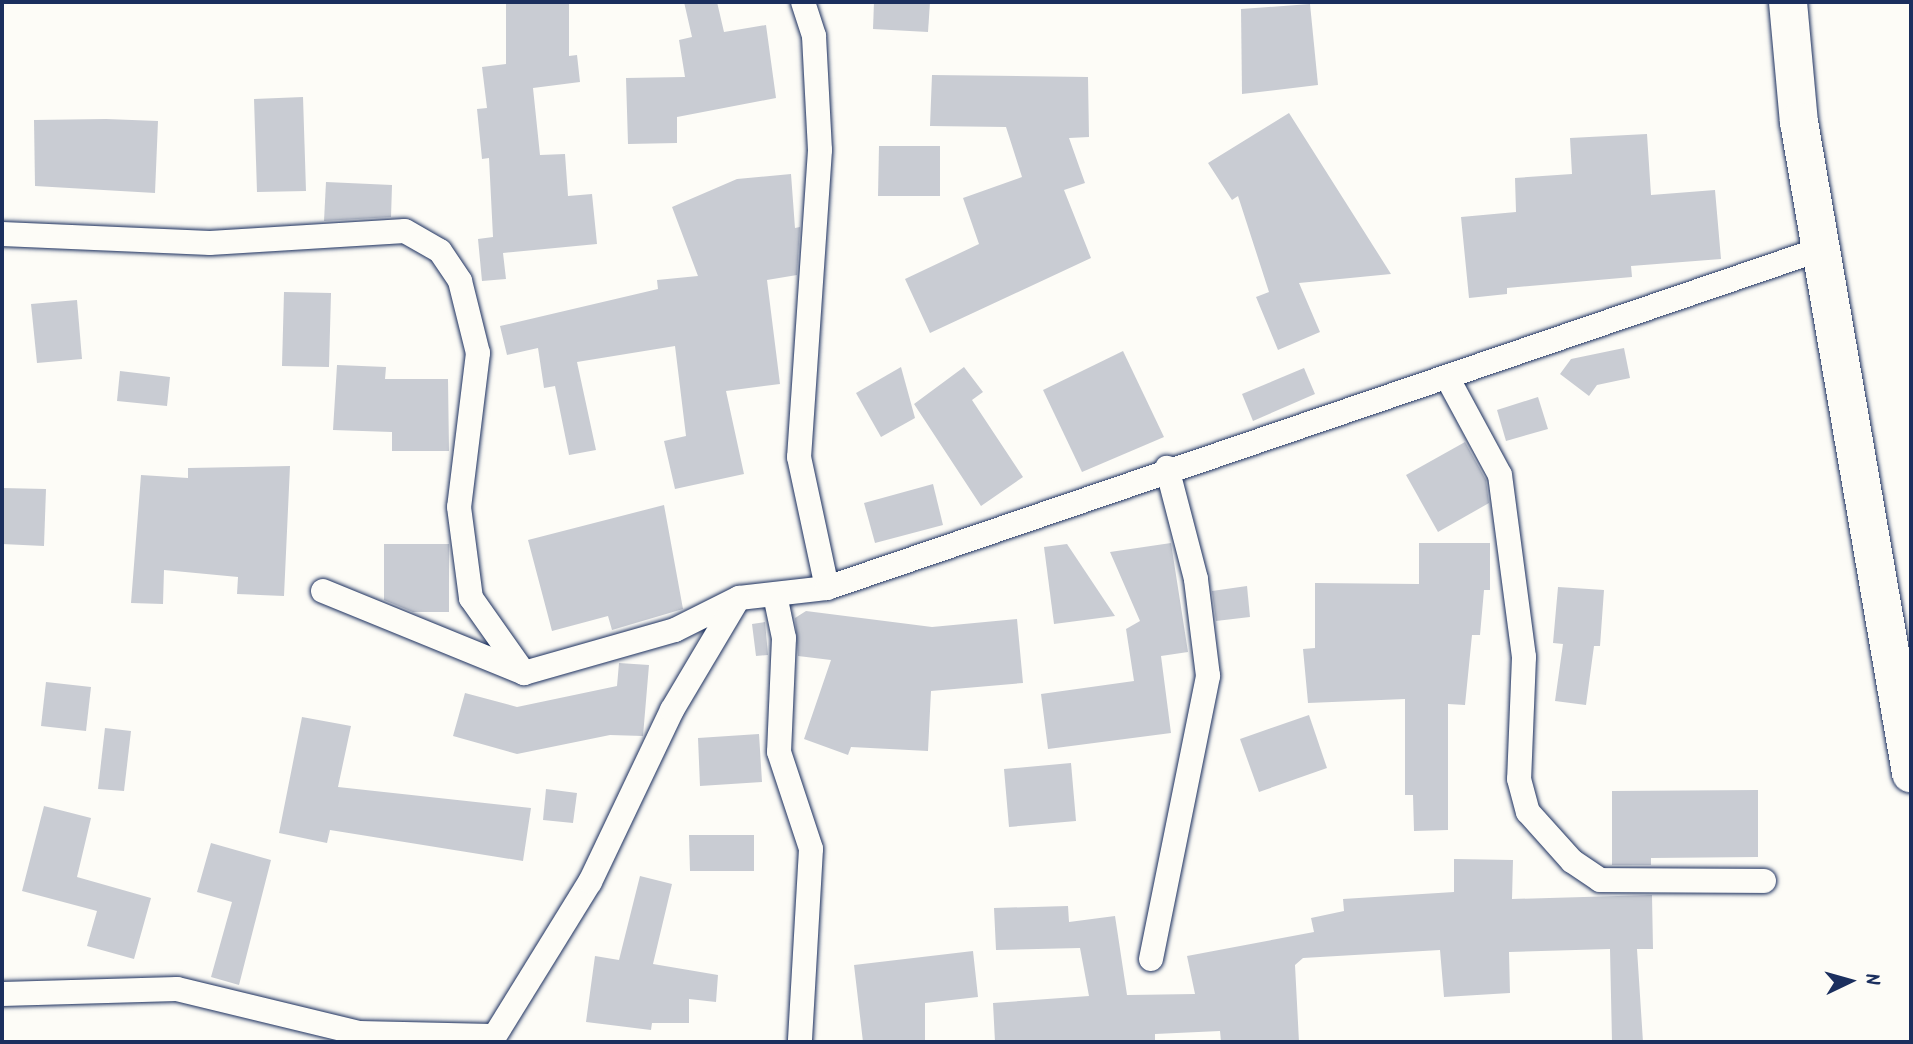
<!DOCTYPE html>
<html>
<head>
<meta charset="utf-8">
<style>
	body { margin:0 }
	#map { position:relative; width:1913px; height:1044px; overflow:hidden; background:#fdfcf7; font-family:Kalam,sans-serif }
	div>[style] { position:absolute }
	.building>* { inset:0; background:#c9ccd3 }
	.roads { filter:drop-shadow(0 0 2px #1b2f5e) drop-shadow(0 0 2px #1b2f5e) }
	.street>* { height:24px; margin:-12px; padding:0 12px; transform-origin:12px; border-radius:12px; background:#fdfcf7 }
	.primary>* { height:38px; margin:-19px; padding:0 19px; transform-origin:19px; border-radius:19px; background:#fdfcf7 }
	span { translate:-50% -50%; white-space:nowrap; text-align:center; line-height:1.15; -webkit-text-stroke:6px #fdfcf7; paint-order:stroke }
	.frame { position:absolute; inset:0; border:4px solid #1b2f5e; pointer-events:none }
	.north { position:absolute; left:1815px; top:946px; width:70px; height:70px; -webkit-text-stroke:5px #fdfcf7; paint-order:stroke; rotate:85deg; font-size:19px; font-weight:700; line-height:28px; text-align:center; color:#1b2f5e }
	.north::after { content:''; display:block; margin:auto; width:24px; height:32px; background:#1b2f5e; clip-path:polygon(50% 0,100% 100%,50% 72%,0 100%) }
</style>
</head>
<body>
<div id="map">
	<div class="building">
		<div style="clip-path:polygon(506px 2px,569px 2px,569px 56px,577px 55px,580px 82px,533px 88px,540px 155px,565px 154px,568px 196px,592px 194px,597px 244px,503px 253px,506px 279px,482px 281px,478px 239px,493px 237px,489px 158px,482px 159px,477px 109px,487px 108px,482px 67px,506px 64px)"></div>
		<div style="clip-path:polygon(684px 2px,717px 2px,724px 32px,766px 25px,776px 98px,677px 117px,677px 143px,628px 144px,626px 78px,685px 77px,679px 40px,692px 37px)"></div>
		<div style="clip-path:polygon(874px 2px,930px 2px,928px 32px,873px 29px)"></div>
		<div style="clip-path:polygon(1310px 4px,1318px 85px,1242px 94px,1241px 9px)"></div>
		<div style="clip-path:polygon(932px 75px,1088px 77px,1089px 137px,1069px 138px,1085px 183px,1064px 190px,1091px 258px,930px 333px,905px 279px,979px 244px,963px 198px,1022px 177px,1006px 127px,930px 126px)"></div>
		<div style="clip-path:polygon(303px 97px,306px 191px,257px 192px,254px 99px)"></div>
		<div style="clip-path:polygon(1289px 113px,1391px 274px,1299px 283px,1320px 332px,1278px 350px,1256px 297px,1269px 292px,1238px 196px,1232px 200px,1208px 163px)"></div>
		<div style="clip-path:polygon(106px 119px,158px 121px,155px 193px,35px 186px,34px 120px)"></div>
		<div style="clip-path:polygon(1647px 134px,1651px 195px,1715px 190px,1721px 259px,1631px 266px,1632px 277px,1507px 288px,1507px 294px,1469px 298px,1461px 217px,1516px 212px,1515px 178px,1572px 174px,1570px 138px)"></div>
		<div style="clip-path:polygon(879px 146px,940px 146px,940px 196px,878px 196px)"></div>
		<div style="clip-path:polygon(791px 174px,795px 228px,800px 227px,797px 275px,767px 280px,780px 384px,726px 391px,744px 474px,675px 489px,664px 441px,686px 436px,675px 346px,577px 362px,596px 450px,569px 455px,555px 386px,544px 388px,538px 348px,507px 355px,500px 326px,658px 289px,657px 280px,698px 276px,672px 207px,737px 179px)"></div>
		<div style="clip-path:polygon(326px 182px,392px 185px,391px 217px,324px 221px)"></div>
		<div style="clip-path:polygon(284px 292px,331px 293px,329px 367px,282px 366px)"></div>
		<div style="clip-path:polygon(77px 300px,82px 359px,37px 363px,31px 304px)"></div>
		<div style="clip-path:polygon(1624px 348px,1630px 378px,1597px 385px,1589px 396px,1560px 374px,1571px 359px)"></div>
		<div style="clip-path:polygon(1123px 351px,1164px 437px,1082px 472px,1043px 390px)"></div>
		<div style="clip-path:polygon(337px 365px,386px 367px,385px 379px,448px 379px,449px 451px,392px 451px,392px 432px,333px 430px)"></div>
		<div style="clip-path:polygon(901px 367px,915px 418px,881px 437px,856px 393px)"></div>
		<div style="clip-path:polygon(964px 367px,983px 392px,972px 400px,1023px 477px,981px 506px,914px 404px)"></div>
		<div style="clip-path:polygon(1304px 368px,1315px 394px,1253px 421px,1242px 394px)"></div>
		<div style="clip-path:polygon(120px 371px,170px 377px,167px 406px,117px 401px)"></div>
		<div style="clip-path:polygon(1538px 397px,1548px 429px,1506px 441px,1497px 410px)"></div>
		<div style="clip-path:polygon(1465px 442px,1486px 480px,1489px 503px,1438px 532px,1406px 475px)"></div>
		<div style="clip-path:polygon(290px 466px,284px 596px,237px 594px,238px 577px,164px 570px,163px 604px,131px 603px,141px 475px,188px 478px,188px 468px)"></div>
		<div style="clip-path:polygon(933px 484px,943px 525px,875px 543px,864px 503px)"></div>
		<div style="clip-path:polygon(2px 488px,46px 489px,44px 546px,2px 544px)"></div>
		<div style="clip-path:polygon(664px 505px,683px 609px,612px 630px,608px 616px,552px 631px,528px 540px)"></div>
		<div style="clip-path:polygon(1171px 543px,1188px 652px,1161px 656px,1171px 733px,1048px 749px,1041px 694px,1134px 681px,1126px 629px,1140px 621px,1110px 552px)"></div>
		<div style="clip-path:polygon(1419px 543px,1490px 543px,1490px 590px,1484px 590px,1480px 635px,1472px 635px,1465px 705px,1448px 704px,1448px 830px,1414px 831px,1413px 795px,1405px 795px,1405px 699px,1308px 703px,1303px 649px,1315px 648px,1315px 583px,1419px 584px)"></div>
		<div style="clip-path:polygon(384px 544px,449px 544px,449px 612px,413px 612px,384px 600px)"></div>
		<div style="clip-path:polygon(1067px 544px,1115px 616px,1054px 624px,1044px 547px)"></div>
		<div style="clip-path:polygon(1247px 586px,1250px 617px,1216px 621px,1212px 591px)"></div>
		<div style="clip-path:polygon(1558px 587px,1604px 590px,1600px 646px,1594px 646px,1586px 705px,1555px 701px,1563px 644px,1553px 643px)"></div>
		<div style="clip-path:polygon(806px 611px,932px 627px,1017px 619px,1023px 683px,931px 691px,928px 751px,851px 747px,848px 755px,804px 739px,831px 660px,798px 656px,795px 618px)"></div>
		<div style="clip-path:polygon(765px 622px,768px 655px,756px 656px,752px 624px)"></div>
		<div style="clip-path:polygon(619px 663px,649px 665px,643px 736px,610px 735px,517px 754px,453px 736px,465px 693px,517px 707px,617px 686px)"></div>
		<div style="clip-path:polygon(46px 682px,91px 687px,86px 731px,41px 726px)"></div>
		<div style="clip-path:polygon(1309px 715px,1327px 768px,1259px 792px,1240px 739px)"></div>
		<div style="clip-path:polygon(302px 717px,351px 726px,338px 787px,531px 808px,523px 861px,330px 830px,327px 843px,279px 833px)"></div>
		<div style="clip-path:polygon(105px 728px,131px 731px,124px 791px,98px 789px)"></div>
		<div style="clip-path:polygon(759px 734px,762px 782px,700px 786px,698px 738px)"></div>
		<div style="clip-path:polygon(1071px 763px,1076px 821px,1009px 827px,1004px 769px)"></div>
		<div style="clip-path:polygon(546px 789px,577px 793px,573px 823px,543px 820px)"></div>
		<div style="clip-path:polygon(1758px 790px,1758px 857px,1651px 858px,1651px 865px,1612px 865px,1612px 791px)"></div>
		<div style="clip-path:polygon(44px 806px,91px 818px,77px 877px,151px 898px,134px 959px,87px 946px,97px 911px,22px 891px)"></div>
		<div style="clip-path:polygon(689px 835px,754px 835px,754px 871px,690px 871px)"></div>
		<div style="clip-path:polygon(211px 843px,271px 860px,239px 985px,211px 977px,232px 902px,197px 892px)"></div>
		<div style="clip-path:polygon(1454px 859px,1513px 860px,1512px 899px,1652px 895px,1653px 949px,1637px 949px,1643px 1042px,1612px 1042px,1610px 949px,1509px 952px,1510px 993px,1444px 997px,1440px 950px,1303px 958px,1295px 965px,1299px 1042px,1221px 1042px,1220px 1031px,1155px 1034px,1155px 1042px,995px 1042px,993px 1003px,1089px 996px,1080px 948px,996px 950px,994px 908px,1068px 906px,1069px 922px,1115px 916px,1127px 995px,1195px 994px,1187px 956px,1314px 932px,1311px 918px,1344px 911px,1343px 899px,1454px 892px)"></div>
		<div style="clip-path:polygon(640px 876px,672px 884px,653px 964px,718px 975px,716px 1002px,689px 999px,689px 1023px,652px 1023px,651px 1030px,586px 1022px,595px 956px,619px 960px)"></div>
		<div style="clip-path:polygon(973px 951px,978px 997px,925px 1003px,925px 1042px,863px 1042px,854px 965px)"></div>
	</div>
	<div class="roads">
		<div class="street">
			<div style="left:803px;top:2px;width:36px;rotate:72deg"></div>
			<div style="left:814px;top:36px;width:114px;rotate:87deg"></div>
			<div style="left:820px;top:150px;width:308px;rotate:93.9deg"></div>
			<div style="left:799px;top:457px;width:134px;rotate:77.9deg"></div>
			<div style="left:2px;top:234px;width:208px;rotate:2.5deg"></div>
			<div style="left:210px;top:243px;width:195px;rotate:-3.5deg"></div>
			<div style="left:405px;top:231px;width:40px;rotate:29.7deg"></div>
			<div style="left:440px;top:251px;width:36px;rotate:56deg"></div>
			<div style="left:460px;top:281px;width:74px;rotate:76deg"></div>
			<div style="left:478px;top:353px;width:155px;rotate:97deg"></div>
			<div style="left:459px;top:507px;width:92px;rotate:82.5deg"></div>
			<div style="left:471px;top:598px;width:92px;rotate:54.8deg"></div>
			<div style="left:1447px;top:377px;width:111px;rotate:61.6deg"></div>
			<div style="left:1500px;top:475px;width:184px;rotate:82.5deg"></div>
			<div style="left:1524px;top:657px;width:122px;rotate:92.3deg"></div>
			<div style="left:1519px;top:779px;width:34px;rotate:75deg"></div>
			<div style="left:1528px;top:812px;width:66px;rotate:48.1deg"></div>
			<div style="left:1572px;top:861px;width:34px;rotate:34deg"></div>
			<div style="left:1600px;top:880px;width:164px;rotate:0.3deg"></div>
			<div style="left:323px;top:591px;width:217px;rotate:22.2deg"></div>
			<div style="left:524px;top:673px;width:157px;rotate:-15.9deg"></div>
			<div style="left:675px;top:630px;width:72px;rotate:-26.6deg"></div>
			<div style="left:739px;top:598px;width:89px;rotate:-6.5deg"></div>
			<div style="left:827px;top:588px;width:1050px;rotate:-18.83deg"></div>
			<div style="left:775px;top:595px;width:44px;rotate:78.2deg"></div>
			<div style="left:784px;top:638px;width:114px;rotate:92.5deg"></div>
			<div style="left:779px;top:752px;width:102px;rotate:71.7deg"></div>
			<div style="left:811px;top:849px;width:193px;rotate:93.3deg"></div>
			<div style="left:1151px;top:959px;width:289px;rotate:-78.6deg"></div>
			<div style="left:1208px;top:676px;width:98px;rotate:-97.1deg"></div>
			<div style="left:1196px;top:579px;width:115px;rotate:-104.6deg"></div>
			<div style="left:2px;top:994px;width:175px;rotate:-1.6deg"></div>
			<div style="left:177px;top:989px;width:187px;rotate:13.6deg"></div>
			<div style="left:359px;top:1033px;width:133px;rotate:1.3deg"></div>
			<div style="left:491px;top:1042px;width:188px;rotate:-58.3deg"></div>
			<div style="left:590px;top:882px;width:191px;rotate:-64.5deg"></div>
			<div style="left:672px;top:710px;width:129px;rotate:-59.3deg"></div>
		</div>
		<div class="primary">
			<div style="left:1788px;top:2px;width:121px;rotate:84.8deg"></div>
			<div style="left:1799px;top:122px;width:661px;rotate:80.24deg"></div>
		</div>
	</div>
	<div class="frame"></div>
	<div class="north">N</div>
</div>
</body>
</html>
